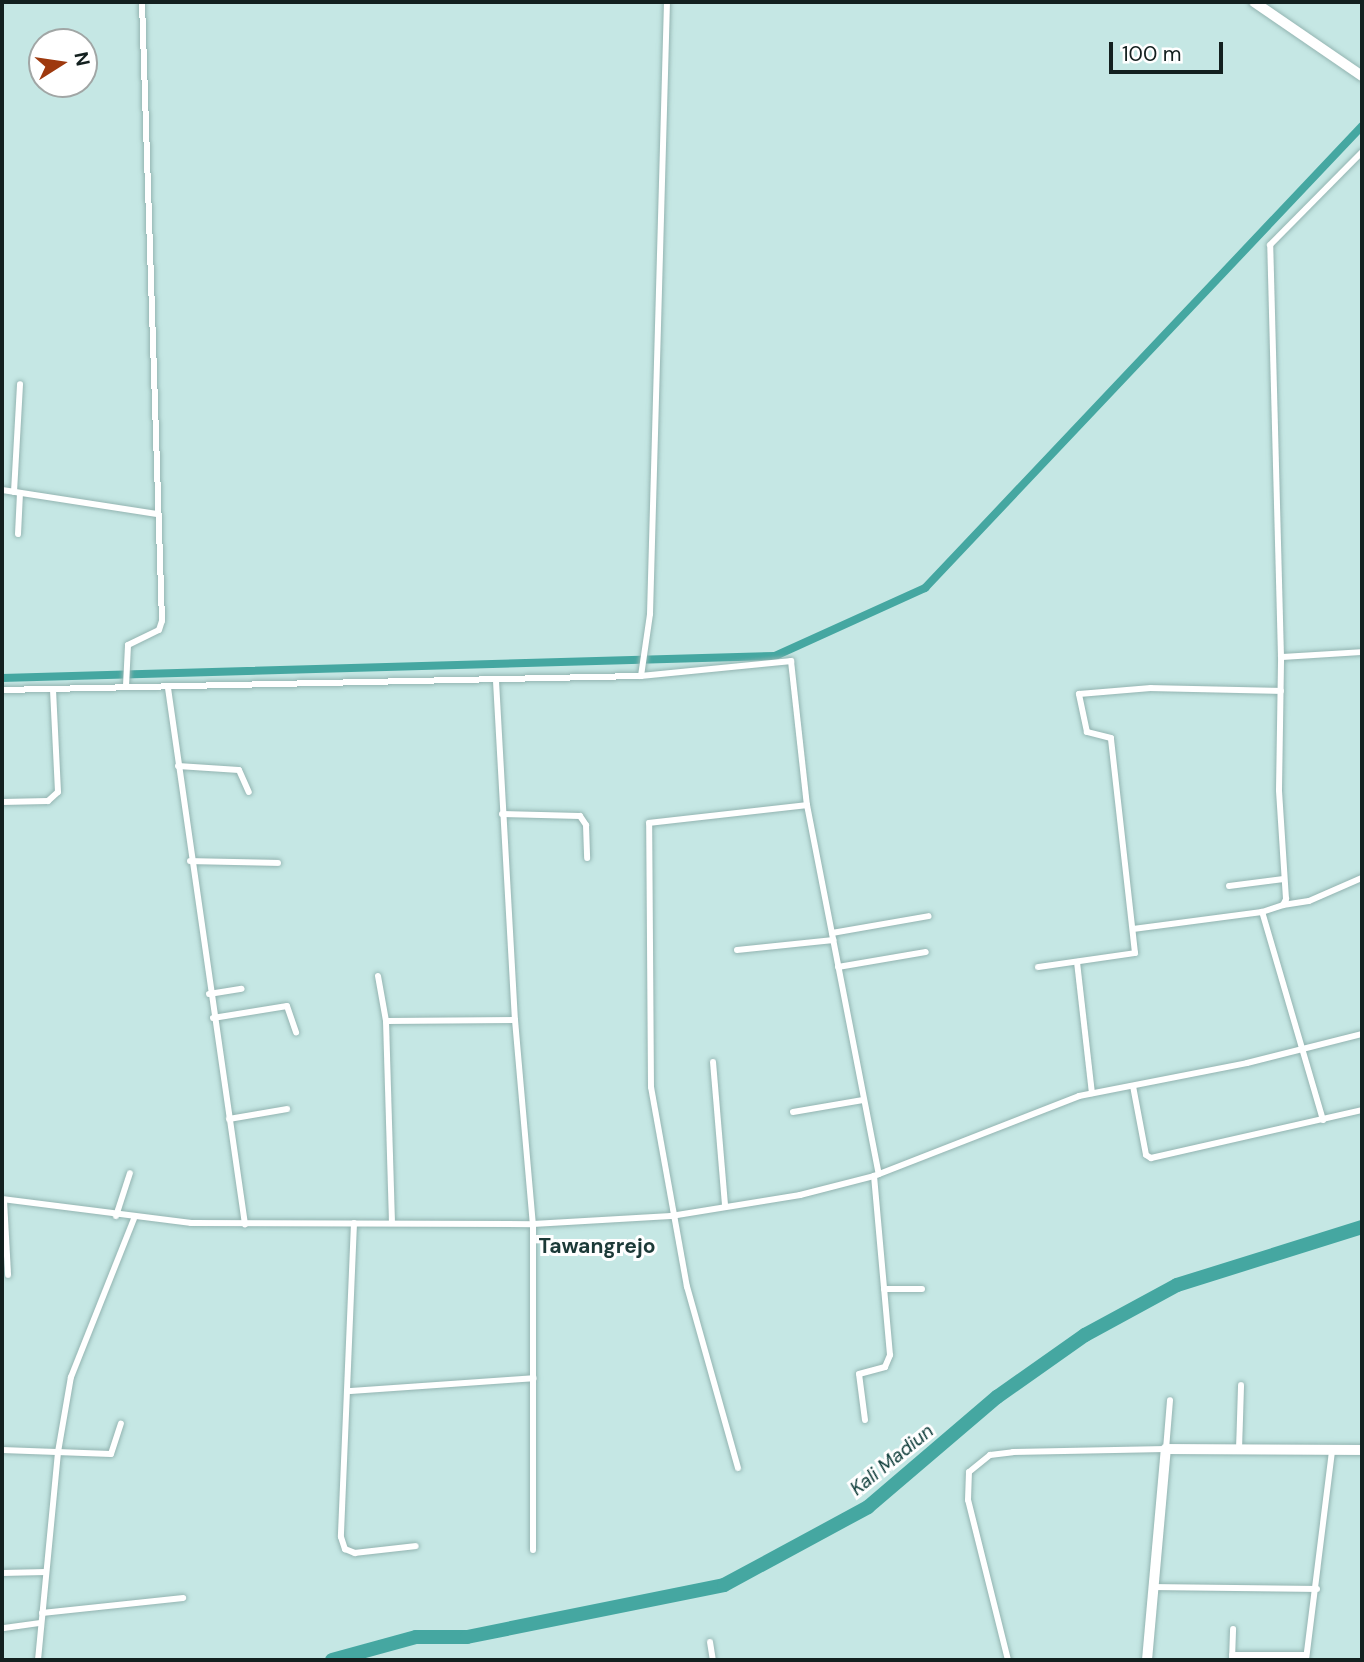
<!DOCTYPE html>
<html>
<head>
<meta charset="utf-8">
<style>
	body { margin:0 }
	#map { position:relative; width:1364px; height:1662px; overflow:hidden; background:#c5e7e4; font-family:"DM Sans",sans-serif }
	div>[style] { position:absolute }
	.canal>* { height:8px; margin:-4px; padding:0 4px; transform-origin:4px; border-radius:4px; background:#45a7a1 }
	.river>* { height:14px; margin:-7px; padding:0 7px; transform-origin:7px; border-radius:7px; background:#45a7a1 }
	.roads { filter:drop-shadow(0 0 2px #93b4b1) drop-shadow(0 0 2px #93b4b1) }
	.street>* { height:6px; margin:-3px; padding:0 3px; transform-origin:3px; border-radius:3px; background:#fff }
	.secondary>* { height:10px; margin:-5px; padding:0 5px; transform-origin:5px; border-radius:5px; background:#fff }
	span { translate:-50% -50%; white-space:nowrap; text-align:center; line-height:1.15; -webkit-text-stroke:6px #fff; paint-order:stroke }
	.water-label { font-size:19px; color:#0b3a37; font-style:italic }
	.quarter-label { font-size:21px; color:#1c3a38; font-weight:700 }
	.frame { position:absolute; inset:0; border:4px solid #13201f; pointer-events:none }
	.north { position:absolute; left:28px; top:28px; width:70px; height:70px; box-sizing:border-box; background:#fff; border:2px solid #a1a6a5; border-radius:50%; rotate:78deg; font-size:19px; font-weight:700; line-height:28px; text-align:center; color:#13201f }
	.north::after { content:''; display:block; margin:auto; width:24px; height:32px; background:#9e390e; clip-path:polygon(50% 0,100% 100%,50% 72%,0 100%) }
	.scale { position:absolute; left:1109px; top:42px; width:114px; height:32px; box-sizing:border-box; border:4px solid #13201f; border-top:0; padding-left:9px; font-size:21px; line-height:24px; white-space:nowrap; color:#13201f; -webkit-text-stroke:5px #fff; paint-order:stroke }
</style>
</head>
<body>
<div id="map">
	<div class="canal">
		<div style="left:2px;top:678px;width:773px;rotate:-1.63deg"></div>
		<div style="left:775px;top:656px;width:165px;rotate:-24.4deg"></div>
		<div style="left:925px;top:588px;width:636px;rotate:-46.59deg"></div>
	</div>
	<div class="river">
		<div style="left:332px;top:1660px;width:87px;rotate:-15.3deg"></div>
		<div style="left:416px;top:1637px;width:51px"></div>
		<div style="left:467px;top:1637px;width:262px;rotate:-11.4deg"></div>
		<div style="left:724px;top:1585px;width:164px;rotate:-28.4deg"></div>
		<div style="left:868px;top:1507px;width:170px;rotate:-40.5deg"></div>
		<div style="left:997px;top:1397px;width:108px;rotate:-35.2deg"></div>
		<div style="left:1085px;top:1335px;width:105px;rotate:-28.5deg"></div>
		<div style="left:1177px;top:1285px;width:194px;rotate:-17.4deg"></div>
	</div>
	<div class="roads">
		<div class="street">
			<div style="left:2px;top:490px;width:157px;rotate:8.8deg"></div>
			<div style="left:14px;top:492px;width:108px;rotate:-86.8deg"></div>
			<div style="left:18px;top:534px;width:41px;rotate:-87.2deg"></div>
			<div style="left:1281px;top:657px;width:81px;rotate:-3.5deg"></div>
			<div style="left:641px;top:676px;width:63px;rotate:-81.7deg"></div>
			<div style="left:650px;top:614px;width:612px;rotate:-88.41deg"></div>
			<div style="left:496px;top:681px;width:340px;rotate:86.8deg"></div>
			<div style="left:515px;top:1020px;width:205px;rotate:85deg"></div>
			<div style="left:533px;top:1224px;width:326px;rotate:90deg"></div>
			<div style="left:126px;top:686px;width:41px;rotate:-87.2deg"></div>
			<div style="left:128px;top:645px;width:34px;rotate:-26deg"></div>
			<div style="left:159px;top:630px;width:9px;rotate:-72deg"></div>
			<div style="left:162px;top:621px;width:619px;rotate:-91.85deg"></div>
			<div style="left:168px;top:688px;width:542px;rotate:81.83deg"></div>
			<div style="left:2px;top:690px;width:639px;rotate:-1.26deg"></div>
			<div style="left:641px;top:676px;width:151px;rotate:-5.7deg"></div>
			<div style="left:791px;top:661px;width:145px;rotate:83.7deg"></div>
			<div style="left:807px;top:805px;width:376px;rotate:79deg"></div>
			<div style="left:178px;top:766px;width:61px;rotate:3.8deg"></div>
			<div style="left:239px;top:770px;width:24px;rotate:66deg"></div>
			<div style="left:2px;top:802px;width:46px;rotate:-1.2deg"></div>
			<div style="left:48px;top:801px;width:13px;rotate:-42deg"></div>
			<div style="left:58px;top:792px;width:103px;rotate:-92.8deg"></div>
			<div style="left:502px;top:814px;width:78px;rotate:1.5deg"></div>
			<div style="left:580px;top:816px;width:11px;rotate:56deg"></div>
			<div style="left:586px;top:825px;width:33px;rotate:88deg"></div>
			<div style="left:190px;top:861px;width:88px;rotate:1.3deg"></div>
			<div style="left:1229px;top:886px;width:55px;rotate:-7.3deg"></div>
			<div style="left:1283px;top:905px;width:26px;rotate:-9deg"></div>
			<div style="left:1309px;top:901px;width:58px;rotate:-23.5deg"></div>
			<div style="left:1133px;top:929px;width:130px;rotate:-7.5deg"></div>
			<div style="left:832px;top:933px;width:98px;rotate:-9.9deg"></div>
			<div style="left:737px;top:950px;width:97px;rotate:-5.9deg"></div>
			<div style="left:1077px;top:962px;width:132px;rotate:83.5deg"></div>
			<div style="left:838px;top:967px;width:89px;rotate:-9.7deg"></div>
			<div style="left:1038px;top:967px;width:98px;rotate:-8.2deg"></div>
			<div style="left:1135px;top:953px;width:216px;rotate:-96.4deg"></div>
			<div style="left:1111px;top:738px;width:25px;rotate:-166deg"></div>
			<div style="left:1087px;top:732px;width:39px;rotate:-102deg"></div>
			<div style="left:1079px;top:694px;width:72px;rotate:-4.8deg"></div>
			<div style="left:1151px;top:688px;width:130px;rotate:1.3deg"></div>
			<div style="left:378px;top:976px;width:46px;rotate:79.9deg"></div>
			<div style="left:386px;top:1021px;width:129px;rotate:-0.4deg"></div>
			<div style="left:209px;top:994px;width:33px;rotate:-9deg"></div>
			<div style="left:213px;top:1018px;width:75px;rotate:-9.2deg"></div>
			<div style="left:287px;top:1006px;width:28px;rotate:71deg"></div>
			<div style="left:386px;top:1021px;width:202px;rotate:88.3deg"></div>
			<div style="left:713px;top:1062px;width:144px;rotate:85.2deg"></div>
			<div style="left:1133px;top:1086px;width:70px;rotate:79.3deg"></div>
			<div style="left:1146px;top:1155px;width:6px;rotate:31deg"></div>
			<div style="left:1151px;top:1158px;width:216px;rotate:-12.8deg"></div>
			<div style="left:793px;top:1112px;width:71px;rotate:-9.7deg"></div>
			<div style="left:229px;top:1119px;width:59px;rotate:-9.8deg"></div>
			<div style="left:1323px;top:1120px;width:217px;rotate:-106.3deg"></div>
			<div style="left:1262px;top:912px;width:22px;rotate:-18deg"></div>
			<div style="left:1283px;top:905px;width:7px;rotate:-63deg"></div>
			<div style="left:1286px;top:899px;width:109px;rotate:-93.7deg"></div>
			<div style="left:1279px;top:790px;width:133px;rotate:-89.1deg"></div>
			<div style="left:1281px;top:657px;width:412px;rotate:-91.5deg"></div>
			<div style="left:1270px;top:245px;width:131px;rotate:-45.3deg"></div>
			<div style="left:2px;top:1199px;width:191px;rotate:7.2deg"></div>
			<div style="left:191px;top:1223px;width:342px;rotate:0.2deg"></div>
			<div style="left:533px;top:1224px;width:138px;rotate:-3.3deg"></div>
			<div style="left:671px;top:1216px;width:131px;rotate:-9.2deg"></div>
			<div style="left:800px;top:1195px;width:76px;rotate:-14.4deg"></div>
			<div style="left:874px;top:1176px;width:220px;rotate:-21.3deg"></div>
			<div style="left:1079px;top:1096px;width:171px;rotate:-11.1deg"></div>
			<div style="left:1247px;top:1063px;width:119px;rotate:-14.2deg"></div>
			<div style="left:4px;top:1200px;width:75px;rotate:86.9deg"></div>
			<div style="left:116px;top:1216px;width:45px;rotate:-72deg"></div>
			<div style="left:354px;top:1223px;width:314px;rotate:92.4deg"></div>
			<div style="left:341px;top:1537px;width:13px;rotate:72deg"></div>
			<div style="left:345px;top:1549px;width:11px;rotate:22deg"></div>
			<div style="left:355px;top:1553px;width:61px;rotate:-6.5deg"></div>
			<div style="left:884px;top:1289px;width:38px"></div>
			<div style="left:350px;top:1391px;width:184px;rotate:-4deg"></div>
			<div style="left:865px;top:1420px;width:46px;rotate:-97.4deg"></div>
			<div style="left:859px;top:1374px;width:27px;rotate:-15deg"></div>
			<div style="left:885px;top:1367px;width:13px;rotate:-67deg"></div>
			<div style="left:890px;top:1355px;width:180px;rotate:-95.1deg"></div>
			<div style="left:2px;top:1450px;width:109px;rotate:2.1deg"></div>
			<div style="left:111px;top:1454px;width:32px;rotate:-72deg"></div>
			<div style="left:1239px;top:1450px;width:65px;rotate:-88.2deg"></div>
			<div style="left:738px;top:1468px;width:188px;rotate:-105.7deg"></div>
			<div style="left:687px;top:1287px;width:203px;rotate:-100.2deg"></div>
			<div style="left:651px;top:1087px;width:264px;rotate:-90.4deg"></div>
			<div style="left:649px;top:823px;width:159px;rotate:-6.5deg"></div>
			<div style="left:2px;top:1573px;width:44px;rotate:-1.3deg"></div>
			<div style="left:1153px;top:1587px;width:164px;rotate:0.7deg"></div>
			<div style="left:42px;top:1613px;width:142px;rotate:-6.1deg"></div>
			<div style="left:4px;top:1628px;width:37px;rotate:-8deg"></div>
			<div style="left:710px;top:1642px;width:18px;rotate:81deg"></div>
			<div style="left:1232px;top:1655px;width:74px"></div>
			<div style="left:38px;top:1660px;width:209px;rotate:-84.5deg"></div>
			<div style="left:58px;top:1452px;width:76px;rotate:-80.2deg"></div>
			<div style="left:71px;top:1377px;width:170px;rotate:-68.3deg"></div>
			<div style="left:1008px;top:1660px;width:165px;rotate:-104deg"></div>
			<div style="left:968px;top:1500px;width:28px;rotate:-88deg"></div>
			<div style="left:969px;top:1472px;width:27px;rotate:-39deg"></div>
			<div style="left:990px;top:1455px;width:23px;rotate:-7deg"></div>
			<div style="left:1013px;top:1452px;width:153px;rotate:-1.1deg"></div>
			<div style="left:1166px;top:1449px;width:49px;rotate:-85.3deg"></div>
			<div style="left:1232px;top:1660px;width:31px;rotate:-88deg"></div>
			<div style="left:1306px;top:1660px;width:210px;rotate:-82.9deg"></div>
		</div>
		<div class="secondary">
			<div style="left:1254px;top:2px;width:131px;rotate:34.4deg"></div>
			<div style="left:1147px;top:1660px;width:212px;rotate:-84.9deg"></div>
			<div style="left:1166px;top:1449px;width:196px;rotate:0.3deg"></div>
		</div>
	</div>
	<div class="water-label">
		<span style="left:892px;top:1460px;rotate:-39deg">Kali Madiun</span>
	</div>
	<div class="quarter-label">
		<span style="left:597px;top:1246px">Tawangrejo</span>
	</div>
	<div class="frame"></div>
	<div class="north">N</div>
	<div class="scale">100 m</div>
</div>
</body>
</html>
